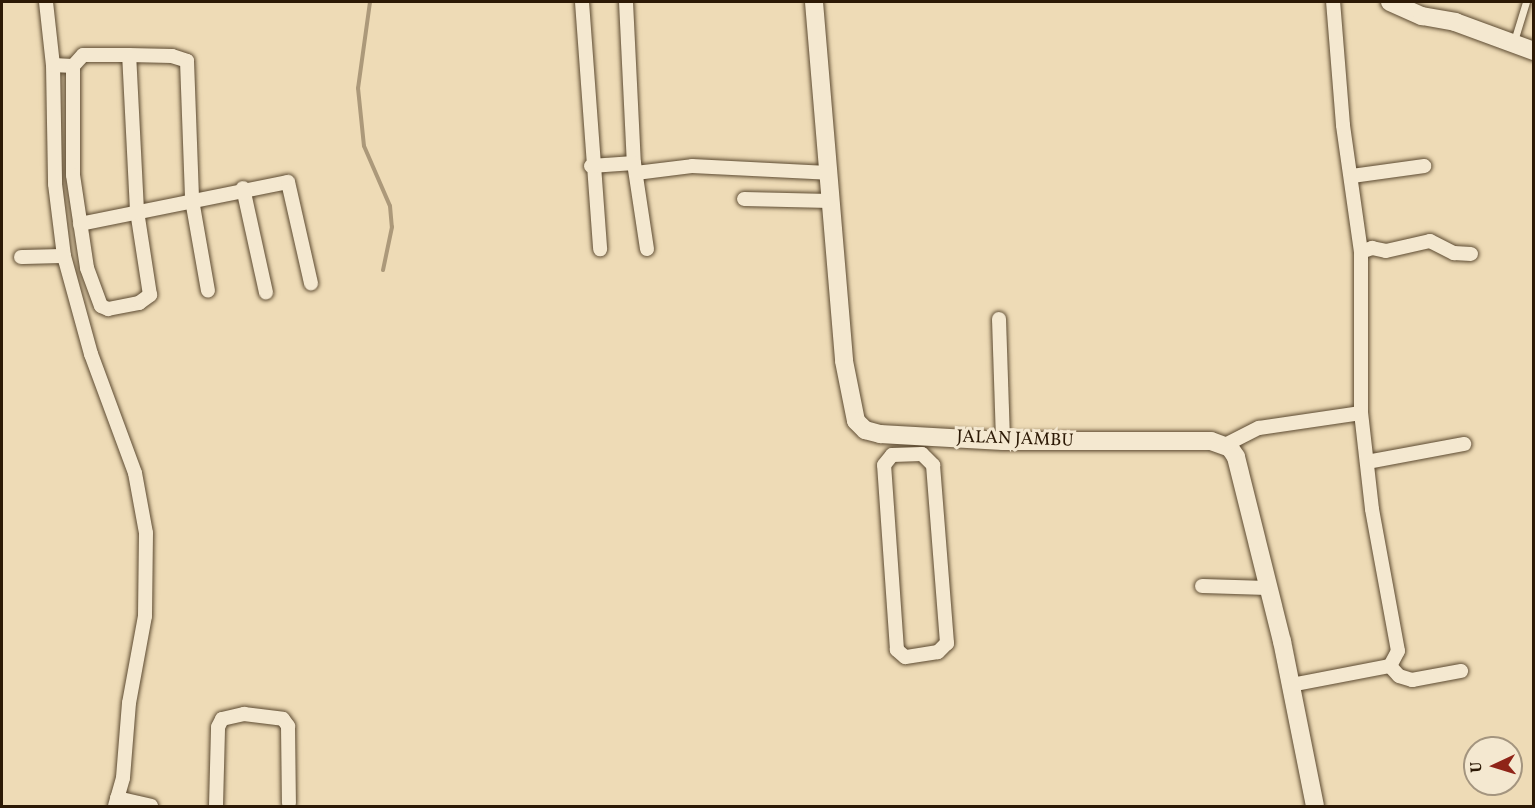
<!DOCTYPE html>
<html>
<head>
<meta charset="utf-8">
<style>
	body { margin:0 }
	#map { position:relative; width:1535px; height:808px; overflow:hidden; background:#eedbb6; font-family:Vollkorn,serif }
	div>[style] { position:absolute }
	.stream>* { height:4px; margin:-2px; padding:0 2px; transform-origin:2px; border-radius:2px; background:#ac997a }
	.roads { filter:drop-shadow(0 0 2px #5c4a31) drop-shadow(0 0 2px #5c4a31) }
	.lane>* { height:7px; margin:-3.5px; padding:0 3.5px; transform-origin:3.5px; border-radius:3.5px; background:#f4e8d0 }
	.street>* { height:14px; margin:-7px; padding:0 7px; transform-origin:7px; border-radius:7px; background:#f4e8d0 }
	.secondary>* { height:18px; margin:-9px; padding:0 9px; transform-origin:9px; border-radius:9px; background:#f4e8d0 }
	span { translate:-50% -50%; white-space:nowrap; text-align:center; line-height:1.15; -webkit-text-stroke:6px #f4e8d0; paint-order:stroke }
	.street-label { font-size:18px; color:#2c1905 }
	.frame { position:absolute; inset:0; border:3px solid #2c1905; pointer-events:none }
	.north { position:absolute; left:1463px; top:736px; width:60px; height:60px; box-sizing:border-box; background:#f4e8d0; border:2px solid #a4957f; border-radius:50%; rotate:266deg; font-size:16px; font-weight:700; line-height:24px; text-align:center; color:#2c1905 }
	.north::after { content:''; display:block; margin:auto; width:21px; height:27px; background:#8f2418; clip-path:polygon(50% 0,100% 100%,50% 72%,0 100%) }
</style>
</head>
<body>
<div id="map">
	<div class="stream">
		<div style="left:370px;top:2px;width:87px;rotate:97.9deg"></div>
		<div style="left:358px;top:88px;width:58px;rotate:84.1deg"></div>
		<div style="left:364px;top:146px;width:65px;rotate:66.6deg"></div>
		<div style="left:390px;top:206px;width:21px;rotate:85deg"></div>
		<div style="left:392px;top:227px;width:44px;rotate:101.8deg"></div>
	</div>
	<div class="roads">
		<div class="lane">
			<div style="left:1514px;top:41px;width:41px;rotate:-72.9deg"></div>
		</div>
		<div class="street">
			<div style="left:46px;top:2px;width:63px;rotate:83.7deg"></div>
			<div style="left:53px;top:65px;width:119px;rotate:89deg"></div>
			<div style="left:55px;top:184px;width:73px;rotate:82.9deg"></div>
			<div style="left:64px;top:256px;width:102px;rotate:74.6deg"></div>
			<div style="left:91px;top:354px;width:127px;rotate:69.7deg"></div>
			<div style="left:135px;top:473px;width:61px;rotate:79.6deg"></div>
			<div style="left:146px;top:533px;width:83px;rotate:90.7deg"></div>
			<div style="left:145px;top:616px;width:88px;rotate:100.4deg"></div>
			<div style="left:129px;top:703px;width:75px;rotate:94.6deg"></div>
			<div style="left:123px;top:778px;width:29px;rotate:106deg"></div>
			<div style="left:582px;top:2px;width:248px;rotate:85.8deg"></div>
			<div style="left:626px;top:2px;width:161px;rotate:87.2deg"></div>
			<div style="left:634px;top:163px;width:87px;rotate:81.4deg"></div>
			<div style="left:129px;top:55px;width:43px;rotate:1.3deg"></div>
			<div style="left:172px;top:56px;width:16px;rotate:18deg"></div>
			<div style="left:187px;top:61px;width:139px;rotate:87.9deg"></div>
			<div style="left:192px;top:200px;width:92px;rotate:80deg"></div>
			<div style="left:53px;top:65px;width:20px;rotate:3deg"></div>
			<div style="left:73px;top:66px;width:109px;rotate:90deg"></div>
			<div style="left:73px;top:175px;width:94px;rotate:81.4deg"></div>
			<div style="left:87px;top:268px;width:40px;rotate:69.8deg"></div>
			<div style="left:101px;top:306px;width:8px;rotate:23deg"></div>
			<div style="left:108px;top:309px;width:32px;rotate:-11deg"></div>
			<div style="left:139px;top:303px;width:14px;rotate:-36deg"></div>
			<div style="left:150px;top:295px;width:85px;rotate:-98.8deg"></div>
			<div style="left:137px;top:211px;width:156px;rotate:-92.9deg"></div>
			<div style="left:129px;top:55px;width:46px;rotate:180deg"></div>
			<div style="left:83px;top:55px;width:15px;rotate:132deg"></div>
			<div style="left:591px;top:166px;width:43px;rotate:-4deg"></div>
			<div style="left:636px;top:173px;width:56px;rotate:-7.1deg"></div>
			<div style="left:692px;top:166px;width:136px;rotate:2.9deg"></div>
			<div style="left:1352px;top:176px;width:73px;rotate:-7.9deg"></div>
			<div style="left:243px;top:188px;width:107px;rotate:77.6deg"></div>
			<div style="left:744px;top:199px;width:86px;rotate:1.3deg"></div>
			<div style="left:80px;top:224px;width:212px;rotate:-11.4deg"></div>
			<div style="left:288px;top:182px;width:104px;rotate:77.2deg"></div>
			<div style="left:1361px;top:252px;width:12px;rotate:-20deg"></div>
			<div style="left:1372px;top:248px;width:14px;rotate:12deg"></div>
			<div style="left:1386px;top:251px;width:45px;rotate:-12.8deg"></div>
			<div style="left:1430px;top:241px;width:27px;rotate:27deg"></div>
			<div style="left:1454px;top:253px;width:17px;rotate:3deg"></div>
			<div style="left:21px;top:257px;width:43px;rotate:-1.3deg"></div>
			<div style="left:999px;top:319px;width:122px;rotate:88.1deg"></div>
			<div style="left:1225px;top:445px;width:38px;rotate:-27deg"></div>
			<div style="left:1259px;top:428px;width:103px;rotate:-8.4deg"></div>
			<div style="left:922px;top:454px;width:16px;rotate:45deg"></div>
			<div style="left:933px;top:465px;width:179px;rotate:85.5deg"></div>
			<div style="left:947px;top:643px;width:13px;rotate:135deg"></div>
			<div style="left:938px;top:652px;width:33px;rotate:171deg"></div>
			<div style="left:905px;top:657px;width:11px;rotate:-139deg"></div>
			<div style="left:897px;top:650px;width:185px;rotate:-94deg"></div>
			<div style="left:884px;top:465px;width:13px;rotate:-51deg"></div>
			<div style="left:892px;top:455px;width:30px;rotate:-2deg"></div>
			<div style="left:1367px;top:462px;width:99px;rotate:-10.5deg"></div>
			<div style="left:1202px;top:586px;width:66px;rotate:1.7deg"></div>
			<div style="left:1390px;top:666px;width:13px;rotate:48deg"></div>
			<div style="left:1399px;top:676px;width:14px;rotate:17deg"></div>
			<div style="left:1412px;top:680px;width:50px;rotate:-10.4deg"></div>
			<div style="left:1291px;top:685px;width:101px;rotate:-10.9deg"></div>
			<div style="left:1390px;top:666px;width:17px;rotate:-62deg"></div>
			<div style="left:1398px;top:651px;width:144px;rotate:-100.4deg"></div>
			<div style="left:1372px;top:509px;width:97px;rotate:-96.5deg"></div>
			<div style="left:1361px;top:413px;width:161px;rotate:-90deg"></div>
			<div style="left:1361px;top:252px;width:128px;rotate:-98.1deg"></div>
			<div style="left:1343px;top:125px;width:123px;rotate:-94.6deg"></div>
			<div style="left:117px;top:798px;width:35px;rotate:13deg"></div>
			<div style="left:216px;top:806px;width:79px;rotate:-88.5deg"></div>
			<div style="left:218px;top:727px;width:9px;rotate:-63deg"></div>
			<div style="left:222px;top:719px;width:23px;rotate:-13deg"></div>
			<div style="left:244px;top:714px;width:39px;rotate:7deg"></div>
			<div style="left:283px;top:719px;width:9px;rotate:54deg"></div>
			<div style="left:288px;top:726px;width:77px;rotate:89.3deg"></div>
		</div>
		<div class="secondary">
			<div style="left:814px;top:2px;width:360px;rotate:85.2deg"></div>
			<div style="left:844px;top:361px;width:61px;rotate:78.7deg"></div>
			<div style="left:856px;top:421px;width:13px;rotate:45deg"></div>
			<div style="left:865px;top:430px;width:16px;rotate:15deg"></div>
			<div style="left:880px;top:434px;width:123px;rotate:3.3deg"></div>
			<div style="left:1003px;top:441px;width:208px"></div>
			<div style="left:1211px;top:441px;width:20px;rotate:20deg"></div>
			<div style="left:1230px;top:448px;width:11px;rotate:56deg"></div>
			<div style="left:1236px;top:457px;width:190px;rotate:76deg"></div>
			<div style="left:1282px;top:641px;width:168px;rotate:78.7deg"></div>
			<div style="left:1390px;top:2px;width:35px;rotate:24deg"></div>
			<div style="left:1422px;top:16px;width:34px;rotate:10deg"></div>
			<div style="left:1455px;top:22px;width:84px;rotate:20.2deg"></div>
		</div>
	</div>
	<div class="street-label">
		<span style="left:1015px;top:440px;rotate:2deg">JALAN JAMBU</span>
	</div>
	<div class="frame"></div>
	<div class="north">U</div>
</div>
</body>
</html>
